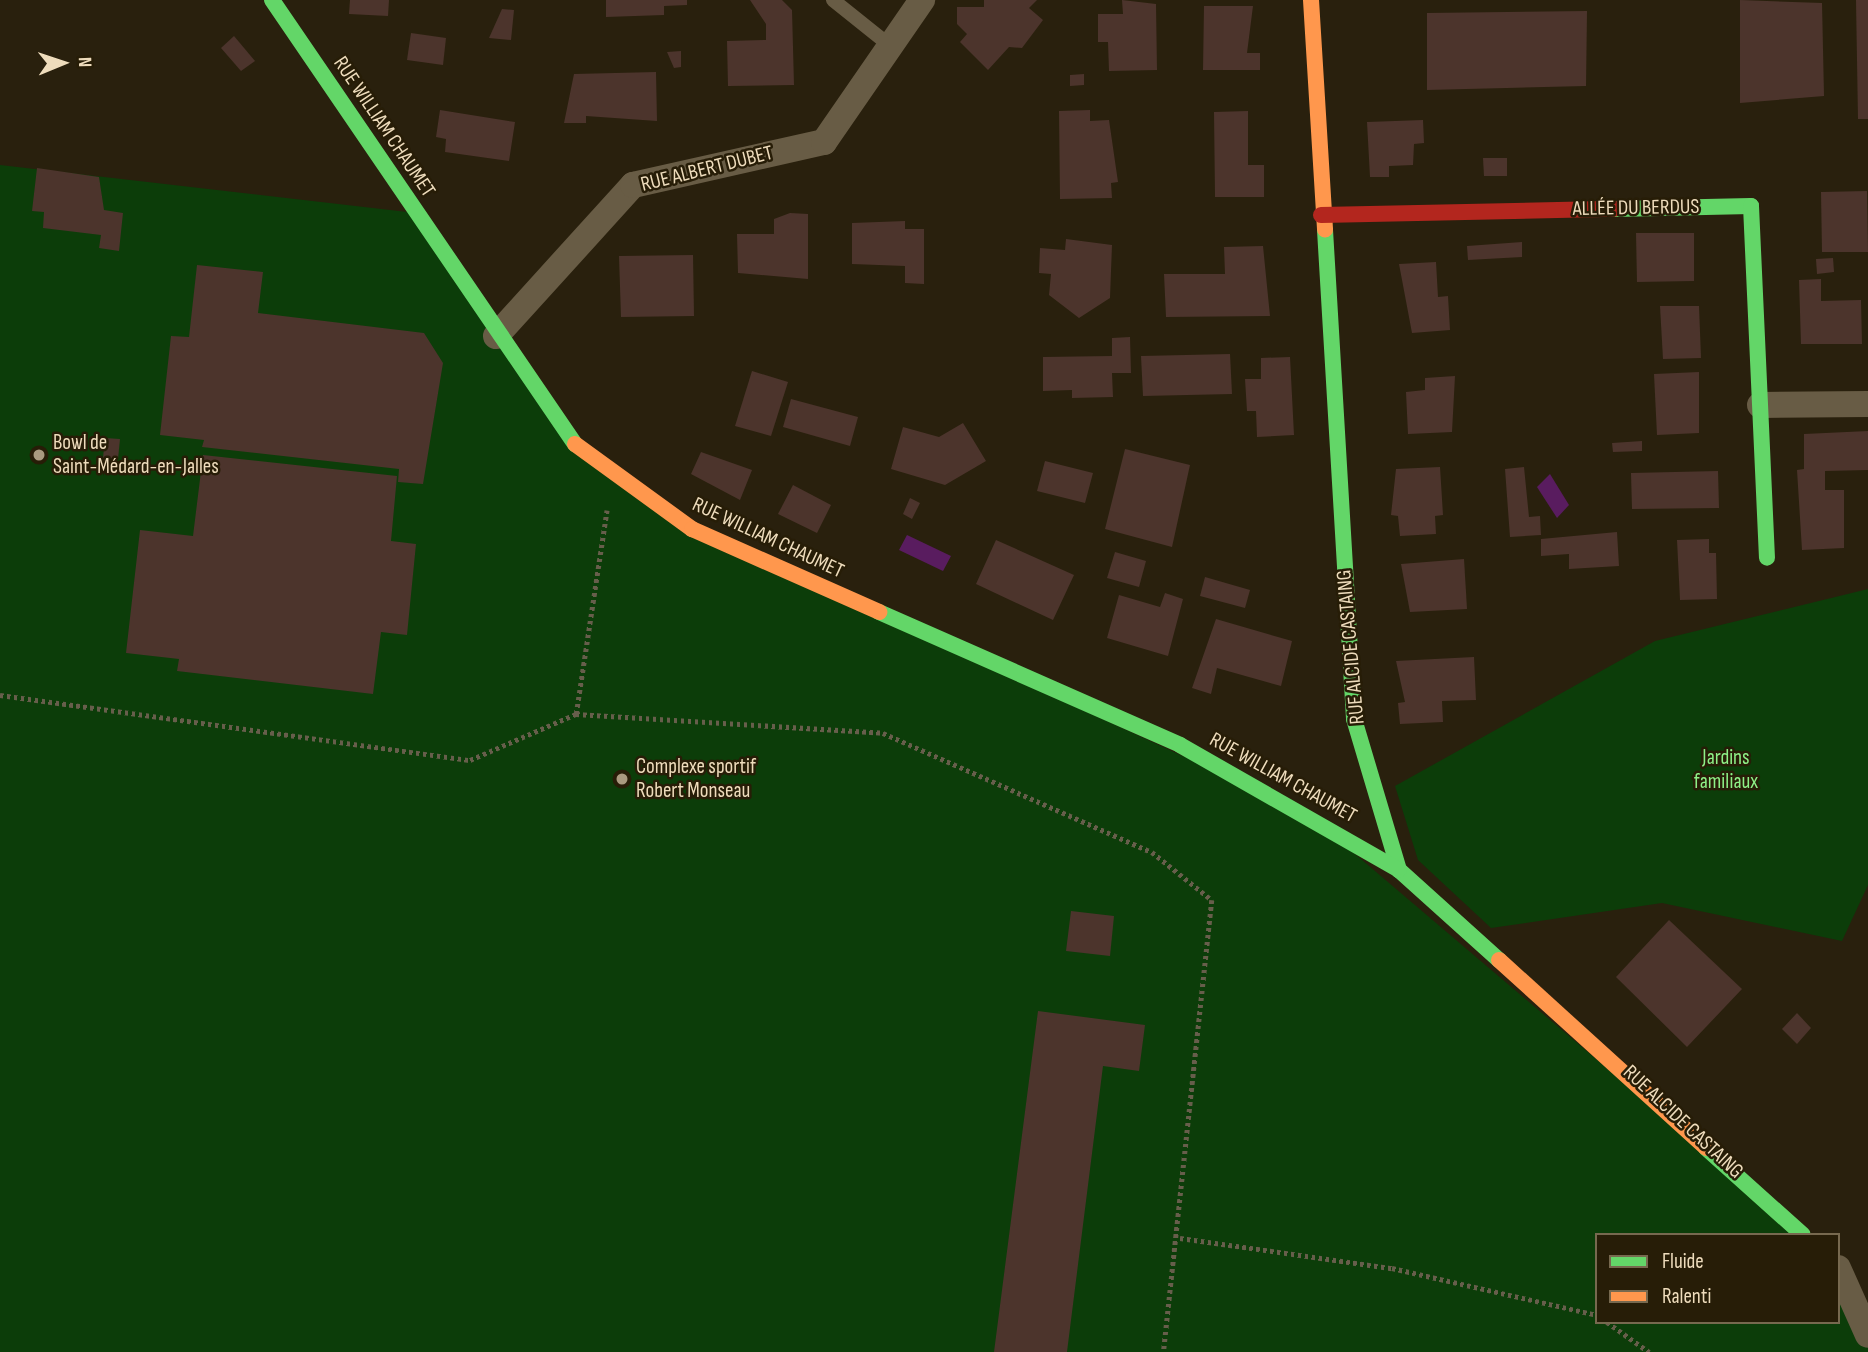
<!DOCTYPE html>
<html>
<head>
<meta charset="utf-8">
<style>
	body { margin:0 }
	#map { position:relative; width:1868px; height:1352px; overflow:hidden; background:#29200d; font-family:"Sofia Sans Condensed",sans-serif }
	div>[style] { position:absolute }
	.green>* { inset:0; background:#0c3d09 }
	.water>* { inset:0; background:#591c5f }
	.building>* { inset:0; background:#4c342c }
	.path>* { height:4.5px; margin-top:-2.25px; transform-origin:0; background:repeating-linear-gradient(90deg,#675e4b 0 3.5px,transparent 0 7px) }
	.lane>* { height:14px; margin:-7px; padding:0 7px; transform-origin:7px; border-radius:7px; background:#685c45 }
	.street>* { height:26px; margin:-13px; padding:0 13px; transform-origin:13px; border-radius:13px; background:#685c45 }
	.fast>* { height:16px; margin:-8px; padding:0 8px; transform-origin:8px; border-radius:8px; background:#63d668 }
	.slow>* { height:16px; margin:-8px; padding:0 8px; transform-origin:8px; border-radius:8px; background:#ff974d }
	.jam>* { height:16px; margin:-8px; padding:0 8px; transform-origin:8px; border-radius:8px; background:#b3261e }
	.dots>* { width:19px; height:19px; translate:-50% -50%; box-sizing:border-box; border:4px solid #271d07; border-radius:50% }
	span { translate:-50% -50%; white-space:nowrap; text-align:center; line-height:1.15; -webkit-text-stroke:5px #271d07; paint-order:stroke }
	.street-label { font-size:21px; color:#eedcbc }
	.poi-label { font-size:21px; color:#eedcbc }
	.left { translate:0 -50%; text-align:left }
	.park-label { font-size:21px; color:#8ef087 }
	.legend { position:absolute; left:1595px; top:1233px; width:245px; height:91px; box-sizing:border-box; background:#271d07; border:2px solid #77694f; margin:0; padding:9px 12px; list-style:none; font-size:21px; color:#eedcbc }
	.legend li { display:flex; align-items:center; gap:14px; height:35px }
	.legend b { width:35px; border:2px solid #77694f }
	.north { position:absolute; left:28px; top:28px; width:70px; height:70px; -webkit-text-stroke:5px #271d07; paint-order:stroke; rotate:88deg; font-size:19px; font-weight:700; line-height:28px; text-align:center; color:#eedcbc }
	.north::after { content:''; display:block; margin:auto; width:24px; height:32px; background:#eedcbc; clip-path:polygon(50% 0,100% 100%,50% 72%,0 100%) }
</style>
</head>
<body>
<div id="map">
	<div class="green">
		<div style="clip-path:polygon(0 165px,416px 213px,573px 443px,692px 529px,1308px 814px,1803px 1235px,1597px 1235px,1597px 1322px,1838px 1322px,1838px 1268px,1868px 1335px,1868px 1352px,0 1352px)"></div>
		<div style="clip-path:polygon(1868px 589px,1868px 885px,1842px 941px,1662px 903px,1491px 928px,1418px 860px,1395px 786px,1655px 641px)"></div>
	</div>
	<div class="water">
		<div style="clip-path:polygon(1550px 474px,1569px 505px,1557px 518px,1537px 487px)"></div>
		<div style="clip-path:polygon(907px 535px,951px 556px,943px 571px,899px 550px)"></div>
	</div>
	<div class="building">
		<div style="clip-path:polygon(350px 0,389px 0,388px 16px,349px 14px)"></div>
		<div style="clip-path:polygon(606px 0,687px 0,687px 5px,664px 6px,664px 15px,606px 17px)"></div>
		<div style="clip-path:polygon(750px 0,782px 0,792px 10px,794px 85px,728px 86px,727px 41px,766px 40px,766px 24px)"></div>
		<div style="clip-path:polygon(984px 0,1037px 0,1029px 8px,1043px 20px,1022px 48px,1009px 47px,988px 70px,960px 42px,967px 34px,957px 24px,957px 7px,984px 7px)"></div>
		<div style="clip-path:polygon(1122px 0,1156px 4px,1157px 70px,1109px 71px,1108px 42px,1098px 42px,1098px 14px,1123px 14px)"></div>
		<div style="clip-path:polygon(1740px 0,1822px 3px,1824px 96px,1740px 103px)"></div>
		<div style="clip-path:polygon(1856px 0,1868px 0,1868px 119px,1858px 119px)"></div>
		<div style="clip-path:polygon(1204px 6px,1253px 6px,1247px 53px,1260px 53px,1260px 70px,1203px 70px)"></div>
		<div style="clip-path:polygon(502px 9px,514px 10px,511px 40px,489px 38px)"></div>
		<div style="clip-path:polygon(1587px 11px,1586px 86px,1427px 90px,1427px 13px)"></div>
		<div style="clip-path:polygon(411px 33px,446px 38px,443px 65px,407px 60px)"></div>
		<div style="clip-path:polygon(234px 36px,255px 61px,241px 71px,221px 48px)"></div>
		<div style="clip-path:polygon(681px 51px,681px 67px,674px 68px,667px 52px)"></div>
		<div style="clip-path:polygon(656px 72px,657px 121px,586px 116px,586px 123px,564px 123px,574px 74px)"></div>
		<div style="clip-path:polygon(1084px 74px,1084px 85px,1070px 86px,1070px 75px)"></div>
		<div style="clip-path:polygon(440px 110px,515px 122px,509px 161px,445px 152px,446px 139px,436px 137px)"></div>
		<div style="clip-path:polygon(1090px 110px,1090px 121px,1109px 120px,1118px 182px,1111px 183px,1112px 198px,1060px 199px,1059px 111px)"></div>
		<div style="clip-path:polygon(1248px 111px,1248px 165px,1264px 165px,1264px 197px,1215px 197px,1214px 112px)"></div>
		<div style="clip-path:polygon(1423px 120px,1424px 143px,1414px 144px,1413px 165px,1389px 166px,1389px 177px,1370px 177px,1367px 122px)"></div>
		<div style="clip-path:polygon(1483px 158px,1507px 158px,1507px 176px,1484px 176px)"></div>
		<div style="clip-path:polygon(37px 168px,99px 177px,104px 210px,123px 213px,119px 251px,99px 248px,101px 235px,43px 228px,44px 212px,32px 211px)"></div>
		<div style="clip-path:polygon(1867px 191px,1868px 252px,1822px 252px,1821px 192px)"></div>
		<div style="clip-path:polygon(790px 213px,808px 214px,808px 279px,738px 273px,737px 234px,774px 234px,774px 219px)"></div>
		<div style="clip-path:polygon(905px 221px,905px 229px,924px 229px,924px 284px,905px 283px,905px 266px,852px 264px,852px 223px)"></div>
		<div style="clip-path:polygon(1636px 233px,1694px 233px,1694px 281px,1637px 282px)"></div>
		<div style="clip-path:polygon(1066px 239px,1112px 245px,1110px 298px,1079px 318px,1049px 295px,1051px 274px,1039px 273px,1040px 248px,1065px 250px)"></div>
		<div style="clip-path:polygon(1522px 242px,1522px 257px,1468px 260px,1467px 246px)"></div>
		<div style="clip-path:polygon(1263px 246px,1270px 316px,1166px 317px,1164px 274px,1225px 274px,1224px 247px)"></div>
		<div style="clip-path:polygon(693px 255px,694px 316px,621px 317px,619px 256px)"></div>
		<div style="clip-path:polygon(1833px 258px,1834px 272px,1817px 274px,1816px 259px)"></div>
		<div style="clip-path:polygon(1436px 262px,1438px 297px,1448px 296px,1450px 330px,1412px 333px,1399px 264px)"></div>
		<div style="clip-path:polygon(197px 265px,263px 272px,258px 313px,424px 333px,443px 363px,423px 484px,398px 482px,399px 469px,202px 447px,204px 440px,160px 435px,171px 336px,189px 337px)"></div>
		<div style="clip-path:polygon(1821px 279px,1821px 301px,1861px 300px,1862px 344px,1801px 344px,1799px 280px)"></div>
		<div style="clip-path:polygon(1660px 306px,1699px 306px,1701px 358px,1663px 359px)"></div>
		<div style="clip-path:polygon(1130px 337px,1131px 373px,1112px 373px,1113px 397px,1072px 398px,1072px 390px,1043px 391px,1043px 357px,1112px 356px,1112px 338px)"></div>
		<div style="clip-path:polygon(1230px 354px,1232px 394px,1143px 396px,1141px 356px)"></div>
		<div style="clip-path:polygon(1290px 357px,1294px 435px,1257px 437px,1256px 411px,1247px 411px,1245px 379px,1261px 379px,1261px 358px)"></div>
		<div style="clip-path:polygon(752px 371px,788px 382px,771px 436px,735px 426px)"></div>
		<div style="clip-path:polygon(1699px 372px,1699px 433px,1657px 435px,1654px 374px)"></div>
		<div style="clip-path:polygon(1455px 376px,1452px 432px,1408px 434px,1406px 392px,1425px 390px,1425px 378px)"></div>
		<div style="clip-path:polygon(791px 399px,858px 417px,850px 446px,783px 427px)"></div>
		<div style="clip-path:polygon(963px 423px,986px 461px,945px 485px,891px 469px,903px 427px,939px 437px)"></div>
		<div style="clip-path:polygon(1868px 431px,1868px 470px,1825px 471px,1825px 490px,1844px 490px,1844px 548px,1802px 550px,1797px 470px,1804px 469px,1804px 434px)"></div>
		<div style="clip-path:polygon(105px 438px,120px 439px,118px 459px,103px 458px)"></div>
		<div style="clip-path:polygon(1642px 441px,1642px 451px,1613px 452px,1612px 443px)"></div>
		<div style="clip-path:polygon(1125px 449px,1190px 465px,1172px 547px,1105px 529px)"></div>
		<div style="clip-path:polygon(701px 452px,752px 470px,740px 500px,691px 474px)"></div>
		<div style="clip-path:polygon(203px 455px,397px 476px,391px 541px,416px 544px,407px 635px,381px 632px,373px 694px,177px 671px,179px 659px,126px 653px,140px 530px,193px 536px)"></div>
		<div style="clip-path:polygon(1045px 461px,1093px 473px,1085px 503px,1037px 491px)"></div>
		<div style="clip-path:polygon(1440px 467px,1443px 515px,1435px 516px,1436px 534px,1400px 536px,1398px 516px,1391px 515px,1396px 469px)"></div>
		<div style="clip-path:polygon(1524px 467px,1529px 517px,1540px 516px,1541px 535px,1510px 537px,1505px 469px)"></div>
		<div style="clip-path:polygon(1718px 471px,1719px 508px,1632px 509px,1631px 473px)"></div>
		<div style="clip-path:polygon(793px 485px,831px 505px,817px 533px,778px 514px)"></div>
		<div style="clip-path:polygon(910px 498px,920px 503px,912px 519px,903px 514px)"></div>
		<div style="clip-path:polygon(1617px 532px,1619px 566px,1569px 569px,1569px 554px,1541px 556px,1541px 539px)"></div>
		<div style="clip-path:polygon(1709px 539px,1709px 553px,1716px 553px,1717px 599px,1680px 600px,1677px 540px)"></div>
		<div style="clip-path:polygon(996px 540px,1074px 575px,1053px 620px,976px 584px)"></div>
		<div style="clip-path:polygon(1115px 552px,1146px 561px,1139px 587px,1107px 578px)"></div>
		<div style="clip-path:polygon(1464px 559px,1467px 609px,1410px 612px,1401px 564px)"></div>
		<div style="clip-path:polygon(1205px 577px,1250px 590px,1245px 608px,1200px 596px)"></div>
		<div style="clip-path:polygon(1165px 593px,1183px 599px,1168px 656px,1107px 638px,1119px 595px,1160px 607px)"></div>
		<div style="clip-path:polygon(1216px 619px,1292px 641px,1281px 686px,1217px 668px,1211px 694px,1192px 688px)"></div>
		<div style="clip-path:polygon(1474px 657px,1476px 700px,1442px 701px,1443px 722px,1400px 724px,1398px 703px,1405px 702px,1396px 661px)"></div>
		<div style="clip-path:polygon(1071px 911px,1114px 916px,1110px 956px,1066px 951px)"></div>
		<div style="clip-path:polygon(1669px 920px,1742px 989px,1687px 1047px,1616px 977px)"></div>
		<div style="clip-path:polygon(1038px 1011px,1145px 1025px,1139px 1071px,1103px 1066px,1067px 1352px,994px 1352px)"></div>
		<div style="clip-path:polygon(1797px 1013px,1811px 1028px,1797px 1044px,1782px 1029px)"></div>
	</div>
	<div class="path">
		<div style="left:0;top:695px;width:474px;rotate:7.9deg"></div>
		<div style="left:470px;top:760px;width:116px;rotate:-23.5deg"></div>
		<div style="left:576px;top:714px;width:206px;rotate:-81.4deg"></div>
		<div style="left:576px;top:714px;width:308px;rotate:3.5deg"></div>
		<div style="left:883px;top:733px;width:294px;rotate:23.9deg"></div>
		<div style="left:1152px;top:852px;width:77px;rotate:38.7deg"></div>
		<div style="left:1212px;top:900px;width:455px;rotate:96.1deg"></div>
		<div style="left:1180px;top:1238px;width:214px;rotate:8.1deg"></div>
		<div style="left:1392px;top:1268px;width:210px;rotate:12.9deg"></div>
		<div style="left:1607px;top:1322px;width:52px;rotate:35.5deg"></div>
	</div>
	<div class="lane">
		<div style="left:833px;top:0;width:70px;rotate:38.7deg"></div>
	</div>
	<div class="street">
		<div style="left:496px;top:336px;width:204px;rotate:-47.8deg"></div>
		<div style="left:633px;top:185px;width:196px;rotate:-12.7deg"></div>
		<div style="left:824px;top:142px;width:173px;rotate:-55.4deg"></div>
		<div style="left:1760px;top:405px;width:108px;rotate:-0.5deg"></div>
		<div style="left:1838px;top:1268px;width:73px;rotate:65.9deg"></div>
	</div>
	<div class="fast">
		<div style="left:272px;top:0;width:538px;rotate:55.69deg"></div>
		<div style="left:1614px;top:209px;width:137px;rotate:-1.3deg"></div>
		<div style="left:1751px;top:206px;width:352px;rotate:87.4deg"></div>
		<div style="left:1325px;top:230px;width:490px;rotate:86.6deg"></div>
		<div style="left:1354px;top:719px;width:158px;rotate:73.4deg"></div>
		<div style="left:1399px;top:870px;width:135px;rotate:42deg"></div>
		<div style="left:879px;top:612px;width:329px;rotate:23.8deg"></div>
		<div style="left:1180px;top:745px;width:252px;rotate:29.7deg"></div>
		<div style="left:1706px;top:1148px;width:130px;rotate:41.9deg"></div>
	</div>
	<div class="slow">
		<div style="left:1311px;top:0;width:230px;rotate:86.5deg"></div>
		<div style="left:575px;top:444px;width:145px;rotate:36deg"></div>
		<div style="left:692px;top:529px;width:205px;rotate:23.9deg"></div>
		<div style="left:1499px;top:960px;width:280px;rotate:42.2deg"></div>
	</div>
	<div class="jam">
		<div style="left:1321px;top:215px;width:293px;rotate:-1.2deg"></div>
	</div>
	<div class="dots">
		<div style="left:39px;top:455px;background:#a99a7f"></div>
		<div style="left:622px;top:779px;background:#a99a7f"></div>
	</div>
	<div class="street-label">
		<span style="left:384px;top:127px;rotate:56deg">RUE WILLIAM CHAUMET</span>
		<span style="left:707px;top:169px;rotate:-14deg">RUE ALBERT DUBET</span>
		<span style="left:1636px;top:208px;rotate:-1deg">ALLÉE DU BERDUS</span>
		<span style="left:768px;top:538px;rotate:25deg">RUE WILLIAM CHAUMET</span>
		<span style="left:1351px;top:647px;rotate:-95deg">RUE ALCIDE CASTAING</span>
		<span style="left:1283px;top:778px;rotate:29deg">RUE WILLIAM CHAUMET</span>
		<span style="left:1683px;top:1122px;rotate:43deg">RUE ALCIDE CASTAING</span>
	</div>
	<div class="poi-label">
		<span class="left" style="left:53px;top:455px">Bowl de<br>Saint-Médard-en-Jalles</span>
		<span class="left" style="left:636px;top:779px">Complexe sportif<br>Robert Monseau</span>
	</div>
	<div class="park-label">
		<span style="left:1726px;top:770px">Jardins<br>familiaux</span>
	</div>
	<ul class="legend">
	<li><b style="height:9px;background:#63d668"></b>Fluide</li>
	<li><b style="height:9px;background:#ff974d"></b>Ralenti</li>
	</ul>
	<div class="north">N</div>
</div>
</body>
</html>
